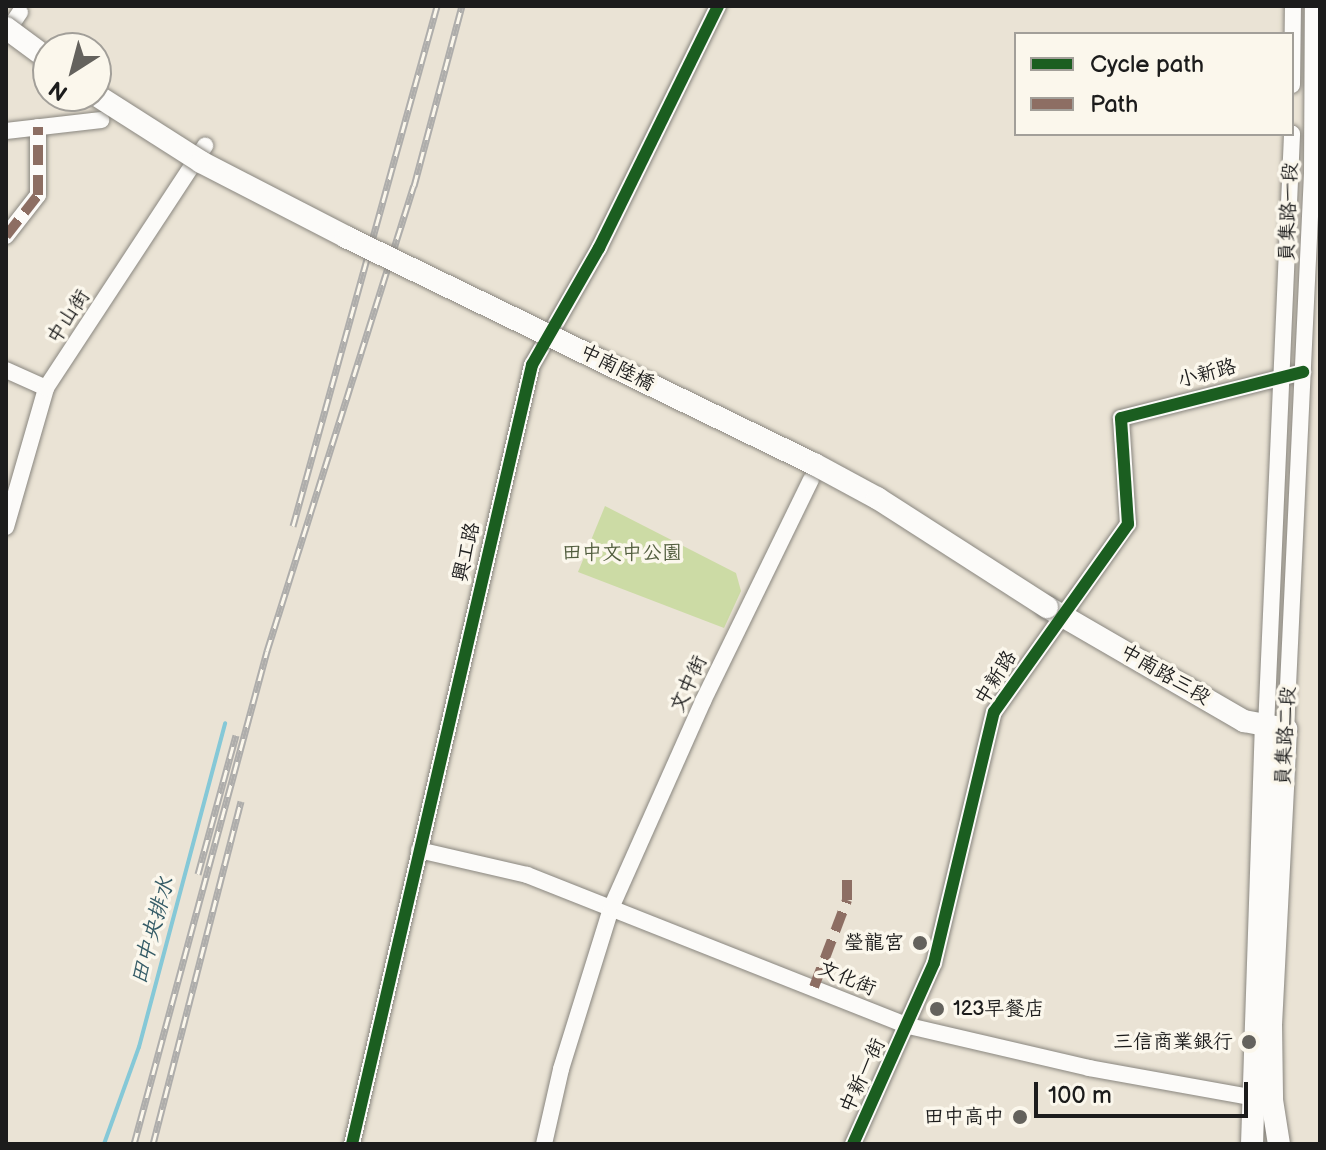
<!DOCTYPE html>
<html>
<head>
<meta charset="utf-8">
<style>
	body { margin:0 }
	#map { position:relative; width:1326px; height:1150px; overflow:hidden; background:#eae3d5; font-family:"Balsamiq Sans","LXGW WenKai TC",sans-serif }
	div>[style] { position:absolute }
	.green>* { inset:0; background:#ccdba5 }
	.stream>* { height:4px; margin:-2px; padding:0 2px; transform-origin:2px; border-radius:2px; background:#85c8d7 }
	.roads { filter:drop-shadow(0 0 2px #89867f) drop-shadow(0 0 2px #89867f) }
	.minor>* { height:16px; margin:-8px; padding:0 8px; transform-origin:8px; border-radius:8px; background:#fcfbf9 }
	.major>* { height:22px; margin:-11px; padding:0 11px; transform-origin:11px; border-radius:11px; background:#fcfbf9 }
	.rail>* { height:7px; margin-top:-3.5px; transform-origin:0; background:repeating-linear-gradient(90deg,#fbf7ec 0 12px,#aeadab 0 24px); box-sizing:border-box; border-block:2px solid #aeadab }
	.bridges { filter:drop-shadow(0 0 2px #89867f) drop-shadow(0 0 2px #89867f) }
	.major-bridge>* { height:22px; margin:-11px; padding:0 11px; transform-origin:11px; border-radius:11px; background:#fcfbf9 }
	.quiet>* { height:10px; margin-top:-5px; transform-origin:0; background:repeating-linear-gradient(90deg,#8d6e63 0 20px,transparent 0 30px) }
	.cycleway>* { height:12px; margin:-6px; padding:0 6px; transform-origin:6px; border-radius:6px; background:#1b5e20 }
	.dots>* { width:22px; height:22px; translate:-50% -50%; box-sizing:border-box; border:4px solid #fbf7ec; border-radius:50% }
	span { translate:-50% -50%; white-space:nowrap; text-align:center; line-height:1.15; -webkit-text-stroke:7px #fbf7ec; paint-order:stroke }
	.street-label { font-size:20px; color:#1c1c1c }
	.park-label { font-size:20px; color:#515d3e }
	.poi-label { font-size:20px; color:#1c1c1c }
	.right { translate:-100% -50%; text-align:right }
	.left { translate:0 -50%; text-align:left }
	.water-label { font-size:22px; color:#355c67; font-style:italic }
	.frame { position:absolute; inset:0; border:8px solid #1c1c1c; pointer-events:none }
	.legend { position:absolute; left:1014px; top:32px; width:280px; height:104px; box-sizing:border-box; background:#fbf7ec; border:2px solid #a29f99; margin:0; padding:10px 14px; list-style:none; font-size:24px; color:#1c1c1c }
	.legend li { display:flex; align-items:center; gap:16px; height:40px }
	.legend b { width:40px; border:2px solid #a29f99 }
	.north { position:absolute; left:32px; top:32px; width:80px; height:80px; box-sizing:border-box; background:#fbf7ec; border:2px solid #a29f99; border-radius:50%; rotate:216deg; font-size:22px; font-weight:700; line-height:32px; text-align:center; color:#1c1c1c }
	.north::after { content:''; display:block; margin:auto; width:28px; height:36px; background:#64625d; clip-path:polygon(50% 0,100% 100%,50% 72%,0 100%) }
	.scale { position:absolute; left:1034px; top:1082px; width:214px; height:36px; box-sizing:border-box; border:4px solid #1c1c1c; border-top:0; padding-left:10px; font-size:24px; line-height:28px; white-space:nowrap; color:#1c1c1c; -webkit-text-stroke:6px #fbf7ec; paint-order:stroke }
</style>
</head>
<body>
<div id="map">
	<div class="green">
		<div style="clip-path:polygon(605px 506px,736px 573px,741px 591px,724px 628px,578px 572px)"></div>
	</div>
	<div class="stream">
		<div style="left:104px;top:1144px;width:103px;rotate:-70.2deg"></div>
		<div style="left:139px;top:1047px;width:335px;rotate:-75.1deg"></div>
	</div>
	<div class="roads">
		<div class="minor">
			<div style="left:6px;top:33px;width:25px;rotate:-56deg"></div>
			<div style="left:1292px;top:85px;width:79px;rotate:-89.3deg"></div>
			<div style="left:6px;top:131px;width:96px;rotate:-6.6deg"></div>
			<div style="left:6px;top:236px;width:52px;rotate:-52deg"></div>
			<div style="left:38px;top:195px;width:68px;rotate:-90deg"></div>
			<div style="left:6px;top:370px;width:44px;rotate:24.2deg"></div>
			<div style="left:6px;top:527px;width:145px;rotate:-73.9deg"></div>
			<div style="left:46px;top:388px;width:290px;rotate:-56.7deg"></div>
			<div style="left:1266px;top:728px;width:595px;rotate:-87.49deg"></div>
			<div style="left:1286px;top:729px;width:557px;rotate:-87.32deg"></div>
			<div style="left:1312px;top:173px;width:167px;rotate:-89.7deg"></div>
			<div style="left:419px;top:850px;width:111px;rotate:13deg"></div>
			<div style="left:527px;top:875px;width:411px;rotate:21.6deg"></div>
			<div style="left:909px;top:1026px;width:185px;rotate:13.1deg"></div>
			<div style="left:1089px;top:1068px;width:176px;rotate:10.2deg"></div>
			<div style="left:352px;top:1144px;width:800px;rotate:-76.99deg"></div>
			<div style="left:532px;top:365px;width:135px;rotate:-60.2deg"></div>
			<div style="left:599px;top:248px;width:270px;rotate:-63.8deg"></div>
			<div style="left:544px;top:1144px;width:77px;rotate:-77.2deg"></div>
			<div style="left:561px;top:1069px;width:169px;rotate:-72.7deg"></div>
			<div style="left:611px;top:908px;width:227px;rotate:-66deg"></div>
			<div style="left:703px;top:701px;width:246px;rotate:-64deg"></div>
			<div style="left:853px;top:1144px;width:198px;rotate:-65.9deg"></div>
			<div style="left:934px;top:963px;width:258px;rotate:-76.6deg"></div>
			<div style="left:994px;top:712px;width:231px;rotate:-54.5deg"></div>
			<div style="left:1128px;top:524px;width:106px;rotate:-93.8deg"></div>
			<div style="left:1121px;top:418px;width:188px;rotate:-14.2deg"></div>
		</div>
		<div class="major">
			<div style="left:1047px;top:607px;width:228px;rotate:30.1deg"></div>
			<div style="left:1244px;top:721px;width:43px;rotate:10.8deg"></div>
			<div style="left:1286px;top:729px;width:295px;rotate:92.9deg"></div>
			<div style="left:1271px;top:1024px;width:76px;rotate:89.2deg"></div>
			<div style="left:1272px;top:1100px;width:45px;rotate:81deg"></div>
			<div style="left:1252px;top:1144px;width:416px;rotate:-88.1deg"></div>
		</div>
	</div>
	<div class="rail">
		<div style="left:293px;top:526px;width:540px;rotate:-74.52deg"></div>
		<div style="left:198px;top:874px;width:144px;rotate:-74.7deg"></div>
		<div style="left:134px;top:1144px;width:511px;rotate:-74.9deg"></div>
		<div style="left:267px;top:651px;width:488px;rotate:-72.5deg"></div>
		<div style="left:414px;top:186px;width:186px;rotate:-75.1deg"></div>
		<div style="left:153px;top:1144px;width:354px;rotate:-75.6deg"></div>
	</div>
	<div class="bridges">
		<div class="major-bridge">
			<div style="left:6px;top:28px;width:52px;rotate:36.4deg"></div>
			<div style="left:96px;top:95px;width:125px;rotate:32.5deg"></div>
			<div style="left:201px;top:162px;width:163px;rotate:27.3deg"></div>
			<div style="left:346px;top:237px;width:520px;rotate:25.88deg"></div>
			<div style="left:814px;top:464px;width:72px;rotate:28.4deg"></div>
			<div style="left:877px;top:498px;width:202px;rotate:32.7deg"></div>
		</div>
	</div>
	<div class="quiet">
		<div style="left:6px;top:236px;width:52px;rotate:-52deg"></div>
		<div style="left:38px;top:195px;width:68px;rotate:-90deg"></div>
		<div style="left:814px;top:987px;width:93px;rotate:-69.2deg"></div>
		<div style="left:847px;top:900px;width:27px;rotate:-90deg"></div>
	</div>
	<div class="cycleway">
		<div style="left:352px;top:1144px;width:800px;rotate:-76.99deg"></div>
		<div style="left:532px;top:365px;width:135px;rotate:-60.2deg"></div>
		<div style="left:599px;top:248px;width:270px;rotate:-63.8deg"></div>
		<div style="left:853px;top:1144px;width:198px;rotate:-65.9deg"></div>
		<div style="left:934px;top:963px;width:258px;rotate:-76.6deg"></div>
		<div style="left:994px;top:712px;width:231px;rotate:-54.5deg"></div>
		<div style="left:1128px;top:524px;width:106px;rotate:-93.8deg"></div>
		<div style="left:1121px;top:418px;width:188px;rotate:-14.2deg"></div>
	</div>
	<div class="dots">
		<div style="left:920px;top:943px;background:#64625d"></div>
		<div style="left:937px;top:1009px;background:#64625d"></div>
		<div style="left:1249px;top:1042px;background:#64625d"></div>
		<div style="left:1020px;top:1117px;background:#64625d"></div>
	</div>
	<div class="street-label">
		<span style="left:1289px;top:212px;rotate:-88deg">員集路一段</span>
		<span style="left:69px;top:317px;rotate:-57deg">中山街</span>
		<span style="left:617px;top:368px;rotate:26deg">中南陸橋</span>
		<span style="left:1207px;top:374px;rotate:-15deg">小新路</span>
		<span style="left:467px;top:552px;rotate:-77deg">興工路</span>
		<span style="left:1165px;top:675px;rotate:30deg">中南路三段</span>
		<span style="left:996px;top:678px;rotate:-58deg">中新路</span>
		<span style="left:689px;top:684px;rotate:-65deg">文中街</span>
		<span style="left:1286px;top:736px;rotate:-87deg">員集路二段</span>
		<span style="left:847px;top:979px;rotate:22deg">文化街</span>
		<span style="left:863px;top:1076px;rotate:-65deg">中新一街</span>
	</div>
	<div class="park-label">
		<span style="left:622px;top:553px">田中文中公園</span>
	</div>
	<div class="poi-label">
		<span class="right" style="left:904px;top:943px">瑩龍宮</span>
		<span class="left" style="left:953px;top:1009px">123早餐店</span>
		<span class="right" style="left:1233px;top:1042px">三信商業銀行</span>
		<span class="right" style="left:1004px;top:1117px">田中高中</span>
	</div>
	<div class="water-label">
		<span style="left:153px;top:931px;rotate:-75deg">田中央排水</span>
	</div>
	<div class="frame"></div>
	<ul class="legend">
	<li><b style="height:10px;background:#1b5e20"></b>Cycle path</li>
	<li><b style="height:10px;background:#8d6e63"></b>Path</li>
	</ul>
	<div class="north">N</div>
	<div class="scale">100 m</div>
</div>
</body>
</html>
